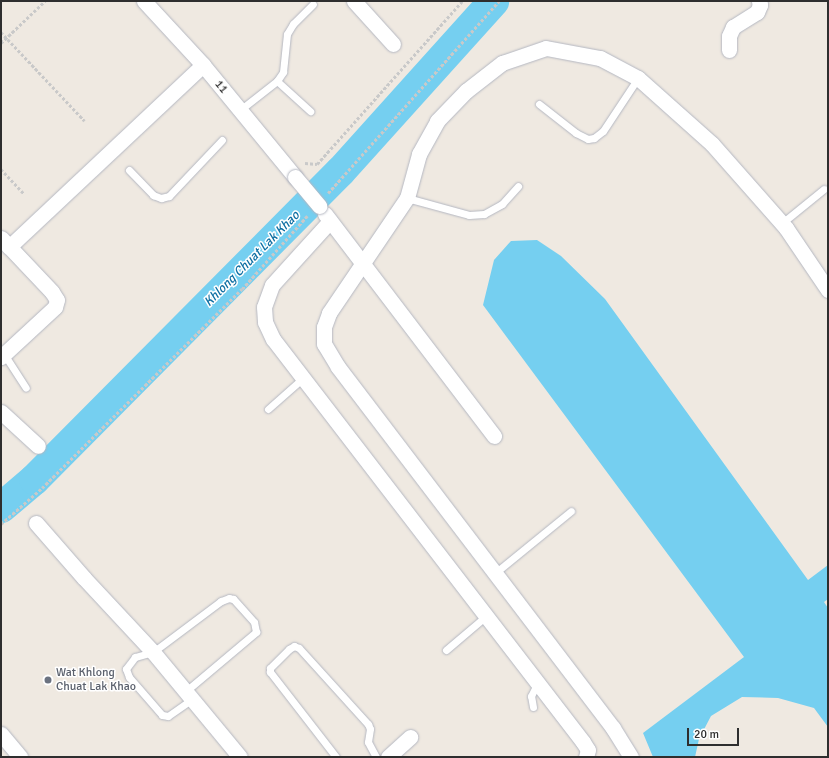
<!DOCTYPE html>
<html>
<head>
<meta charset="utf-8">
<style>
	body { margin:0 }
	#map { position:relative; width:829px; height:758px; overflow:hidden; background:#efe9e1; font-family:Signika,sans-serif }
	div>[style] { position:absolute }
	.water>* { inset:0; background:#75cff0 }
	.river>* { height:31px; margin:-15.5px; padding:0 15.5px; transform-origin:15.5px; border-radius:15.5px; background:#75cff0 }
	.path>* { height:2.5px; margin-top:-1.25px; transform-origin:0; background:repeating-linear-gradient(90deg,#c9c9c9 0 3px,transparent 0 5px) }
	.roads { filter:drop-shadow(0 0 1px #b4b7c1) drop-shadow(0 0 1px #b4b7c1) }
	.service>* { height:7px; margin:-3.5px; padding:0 3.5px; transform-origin:3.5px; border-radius:3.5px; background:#fff }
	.minor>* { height:15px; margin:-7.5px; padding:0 7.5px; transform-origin:7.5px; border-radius:7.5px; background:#fff }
	.bridges { filter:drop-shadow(0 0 1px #b4b7c1) drop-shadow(0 0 1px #b4b7c1) }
	.minor-bridge>* { height:15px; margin:-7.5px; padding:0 7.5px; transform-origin:7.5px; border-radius:7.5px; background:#fff }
	.dots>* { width:11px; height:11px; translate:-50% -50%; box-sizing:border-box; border:2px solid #fff; border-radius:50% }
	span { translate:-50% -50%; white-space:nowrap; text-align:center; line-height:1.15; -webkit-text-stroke:3px #fff; paint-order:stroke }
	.street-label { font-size:12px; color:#2e2e2e }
	.worship-label { font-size:12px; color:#5b616d }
	.left { translate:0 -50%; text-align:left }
	.water-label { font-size:13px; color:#0d6fa3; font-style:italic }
	.frame { position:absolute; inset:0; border:2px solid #2e2e2e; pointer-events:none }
	.scale { position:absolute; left:687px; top:728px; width:52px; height:18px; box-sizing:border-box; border:2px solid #2e2e2e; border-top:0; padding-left:5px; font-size:12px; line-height:14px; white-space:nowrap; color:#2e2e2e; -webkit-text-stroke:3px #fff; paint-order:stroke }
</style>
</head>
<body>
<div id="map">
	<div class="water">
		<div style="clip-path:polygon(537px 240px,561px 256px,605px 299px,808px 580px,828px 565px,828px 599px,824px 602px,828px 608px,828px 727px,814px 708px,778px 698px,742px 697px,711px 716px,699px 739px,695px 757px,653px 757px,643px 733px,744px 657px,483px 305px,494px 260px,511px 241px)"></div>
	</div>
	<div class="river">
		<div style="left:1px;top:507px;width:43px;rotate:-40.3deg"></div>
		<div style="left:34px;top:479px;width:434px;rotate:-45.2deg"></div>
		<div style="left:340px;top:171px;width:229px;rotate:-48deg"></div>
	</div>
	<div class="path">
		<div style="left:1px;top:32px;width:122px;rotate:46.7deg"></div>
		<div style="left:1px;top:43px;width:61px;rotate:-43.7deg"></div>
		<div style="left:305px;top:163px;width:12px;rotate:5deg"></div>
		<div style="left:317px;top:164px;width:218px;rotate:-48.3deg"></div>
		<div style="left:1px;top:169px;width:33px;rotate:47deg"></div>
		<div style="left:328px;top:193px;width:257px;rotate:-48.3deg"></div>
		<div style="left:1px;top:524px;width:55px;rotate:-41.3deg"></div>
		<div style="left:42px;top:488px;width:282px;rotate:-44.9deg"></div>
		<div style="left:242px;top:289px;width:98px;rotate:-48.3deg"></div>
	</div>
	<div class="roads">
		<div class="service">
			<div style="left:277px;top:81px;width:45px;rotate:42.3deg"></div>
			<div style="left:539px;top:104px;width:47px;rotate:38.1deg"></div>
			<div style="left:576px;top:133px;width:13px;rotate:27deg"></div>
			<div style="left:588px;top:139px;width:6px;rotate:-9deg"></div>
			<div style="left:594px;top:138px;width:11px;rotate:-38deg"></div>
			<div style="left:603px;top:131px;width:64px;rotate:-56.6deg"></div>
			<div style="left:240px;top:110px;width:47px;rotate:-38.1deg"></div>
			<div style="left:277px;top:81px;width:11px;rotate:-56deg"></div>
			<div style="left:283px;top:72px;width:38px;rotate:-84deg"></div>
			<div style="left:287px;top:34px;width:12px;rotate:-59deg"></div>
			<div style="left:293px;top:24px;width:28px;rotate:-45deg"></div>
			<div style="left:129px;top:170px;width:35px;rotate:46deg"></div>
			<div style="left:153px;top:195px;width:9px;rotate:21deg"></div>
			<div style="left:161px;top:198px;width:8px;rotate:-14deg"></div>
			<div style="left:169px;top:196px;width:77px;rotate:-46.6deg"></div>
			<div style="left:407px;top:198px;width:64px;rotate:15.3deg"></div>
			<div style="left:469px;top:215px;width:15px;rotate:-4deg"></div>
			<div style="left:484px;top:214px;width:21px;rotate:-29deg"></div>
			<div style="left:502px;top:204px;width:24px;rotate:-48deg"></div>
			<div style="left:782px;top:223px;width:54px;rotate:-39deg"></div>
			<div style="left:4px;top:354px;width:40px;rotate:57.1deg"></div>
			<div style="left:268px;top:409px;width:47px;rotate:-41.5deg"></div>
			<div style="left:495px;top:573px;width:98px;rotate:-39.2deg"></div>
			<div style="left:446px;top:650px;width:52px;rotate:-40.4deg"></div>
			<div style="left:186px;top:691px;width:92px;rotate:-40.1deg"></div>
			<div style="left:256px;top:632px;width:10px;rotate:-101deg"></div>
			<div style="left:254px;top:622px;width:31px;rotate:-132deg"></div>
			<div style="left:233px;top:599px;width:4px;rotate:-166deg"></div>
			<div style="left:229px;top:598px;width:9px;rotate:159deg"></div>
			<div style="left:221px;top:601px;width:85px;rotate:143.1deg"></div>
			<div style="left:153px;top:652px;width:19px;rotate:164deg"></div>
			<div style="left:135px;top:657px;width:15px;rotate:127deg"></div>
			<div style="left:126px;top:669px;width:9px;rotate:69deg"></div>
			<div style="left:129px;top:677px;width:50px;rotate:49deg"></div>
			<div style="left:162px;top:715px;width:6px;rotate:9deg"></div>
			<div style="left:168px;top:716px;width:29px;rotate:-35deg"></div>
			<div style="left:533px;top:707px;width:11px;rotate:-100deg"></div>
			<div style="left:531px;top:696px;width:16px;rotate:-63deg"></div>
			<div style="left:336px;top:757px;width:108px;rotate:-127.8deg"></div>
			<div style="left:270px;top:672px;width:4px;rotate:-90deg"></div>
			<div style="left:270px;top:668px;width:27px;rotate:-45deg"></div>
			<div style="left:289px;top:649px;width:6px;rotate:-31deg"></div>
			<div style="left:294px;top:646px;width:5px;rotate:22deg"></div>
			<div style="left:299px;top:648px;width:103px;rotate:47.8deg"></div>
			<div style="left:368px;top:724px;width:5px;rotate:68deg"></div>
			<div style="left:370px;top:729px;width:13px;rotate:99deg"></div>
			<div style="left:368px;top:742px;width:17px;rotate:62deg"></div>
		</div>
		<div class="minor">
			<div style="left:144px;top:1px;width:87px;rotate:47.3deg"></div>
			<div style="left:203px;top:65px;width:145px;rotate:50.6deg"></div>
			<div style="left:354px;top:1px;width:58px;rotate:47.8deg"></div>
			<div style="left:729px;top:50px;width:14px;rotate:-90deg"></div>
			<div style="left:729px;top:36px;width:10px;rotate:-66deg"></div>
			<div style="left:733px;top:27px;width:28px;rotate:-32deg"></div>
			<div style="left:757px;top:12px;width:8px;rotate:-67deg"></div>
			<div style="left:760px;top:5px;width:4px;rotate:-104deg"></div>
			<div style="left:325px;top:214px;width:279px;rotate:52.7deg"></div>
			<div style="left:330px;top:221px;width:86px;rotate:132.2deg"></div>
			<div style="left:272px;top:285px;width:23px;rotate:110deg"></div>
			<div style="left:264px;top:307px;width:15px;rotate:86deg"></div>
			<div style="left:265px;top:322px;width:19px;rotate:65deg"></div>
			<div style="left:273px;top:339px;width:508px;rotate:52.43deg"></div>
			<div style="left:583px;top:742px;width:9px;rotate:58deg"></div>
			<div style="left:588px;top:750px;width:7px;rotate:106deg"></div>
			<div style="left:1px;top:238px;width:74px;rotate:46.6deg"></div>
			<div style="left:52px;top:292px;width:9px;rotate:58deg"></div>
			<div style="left:57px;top:300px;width:7px;rotate:106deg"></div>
			<div style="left:55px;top:307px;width:74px;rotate:137.2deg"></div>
			<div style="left:9px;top:247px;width:266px;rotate:-43.2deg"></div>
			<div style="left:1px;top:412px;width:50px;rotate:42.6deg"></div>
			<div style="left:36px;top:523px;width:73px;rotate:48.9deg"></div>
			<div style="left:84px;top:578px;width:101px;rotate:47deg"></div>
			<div style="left:153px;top:652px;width:136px;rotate:50.4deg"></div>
			<div style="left:1px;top:734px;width:30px;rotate:50deg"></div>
			<div style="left:388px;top:757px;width:30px;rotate:-42deg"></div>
			<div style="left:631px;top:757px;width:34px;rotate:-122deg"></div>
			<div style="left:613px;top:728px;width:454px;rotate:-127.3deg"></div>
			<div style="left:338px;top:367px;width:27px;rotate:-121deg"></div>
			<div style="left:324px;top:344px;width:17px;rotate:-90deg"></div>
			<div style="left:324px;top:327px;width:15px;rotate:-70deg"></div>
			<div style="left:329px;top:313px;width:139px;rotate:-55.9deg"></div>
			<div style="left:407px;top:198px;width:46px;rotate:-74.7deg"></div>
			<div style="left:419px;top:154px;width:38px;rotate:-61deg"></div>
			<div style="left:437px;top:121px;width:42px;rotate:-46deg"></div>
			<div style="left:466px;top:91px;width:46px;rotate:-37.9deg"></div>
			<div style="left:502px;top:63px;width:46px;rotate:-18.8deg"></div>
			<div style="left:546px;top:48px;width:55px;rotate:10.5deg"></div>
			<div style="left:600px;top:58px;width:43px;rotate:27.8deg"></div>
			<div style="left:638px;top:78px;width:99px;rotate:41.7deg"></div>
			<div style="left:712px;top:144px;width:112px;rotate:48.6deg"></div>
			<div style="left:786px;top:228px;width:75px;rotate:55.9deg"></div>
		</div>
	</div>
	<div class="bridges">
		<div class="minor-bridge">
			<div style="left:295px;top:177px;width:38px;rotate:50deg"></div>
		</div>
	</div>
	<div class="dots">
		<div style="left:48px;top:680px;background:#6b7280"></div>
	</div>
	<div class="street-label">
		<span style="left:221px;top:87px;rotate:51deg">11</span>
	</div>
	<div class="worship-label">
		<span class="left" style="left:56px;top:680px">Wat Khlong<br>Chuat Lak Khao</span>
	</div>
	<div class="water-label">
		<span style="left:252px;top:259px;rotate:-45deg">Khlong Chuat Lak Khao</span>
	</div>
	<div class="frame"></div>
	<div class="scale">20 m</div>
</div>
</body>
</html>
